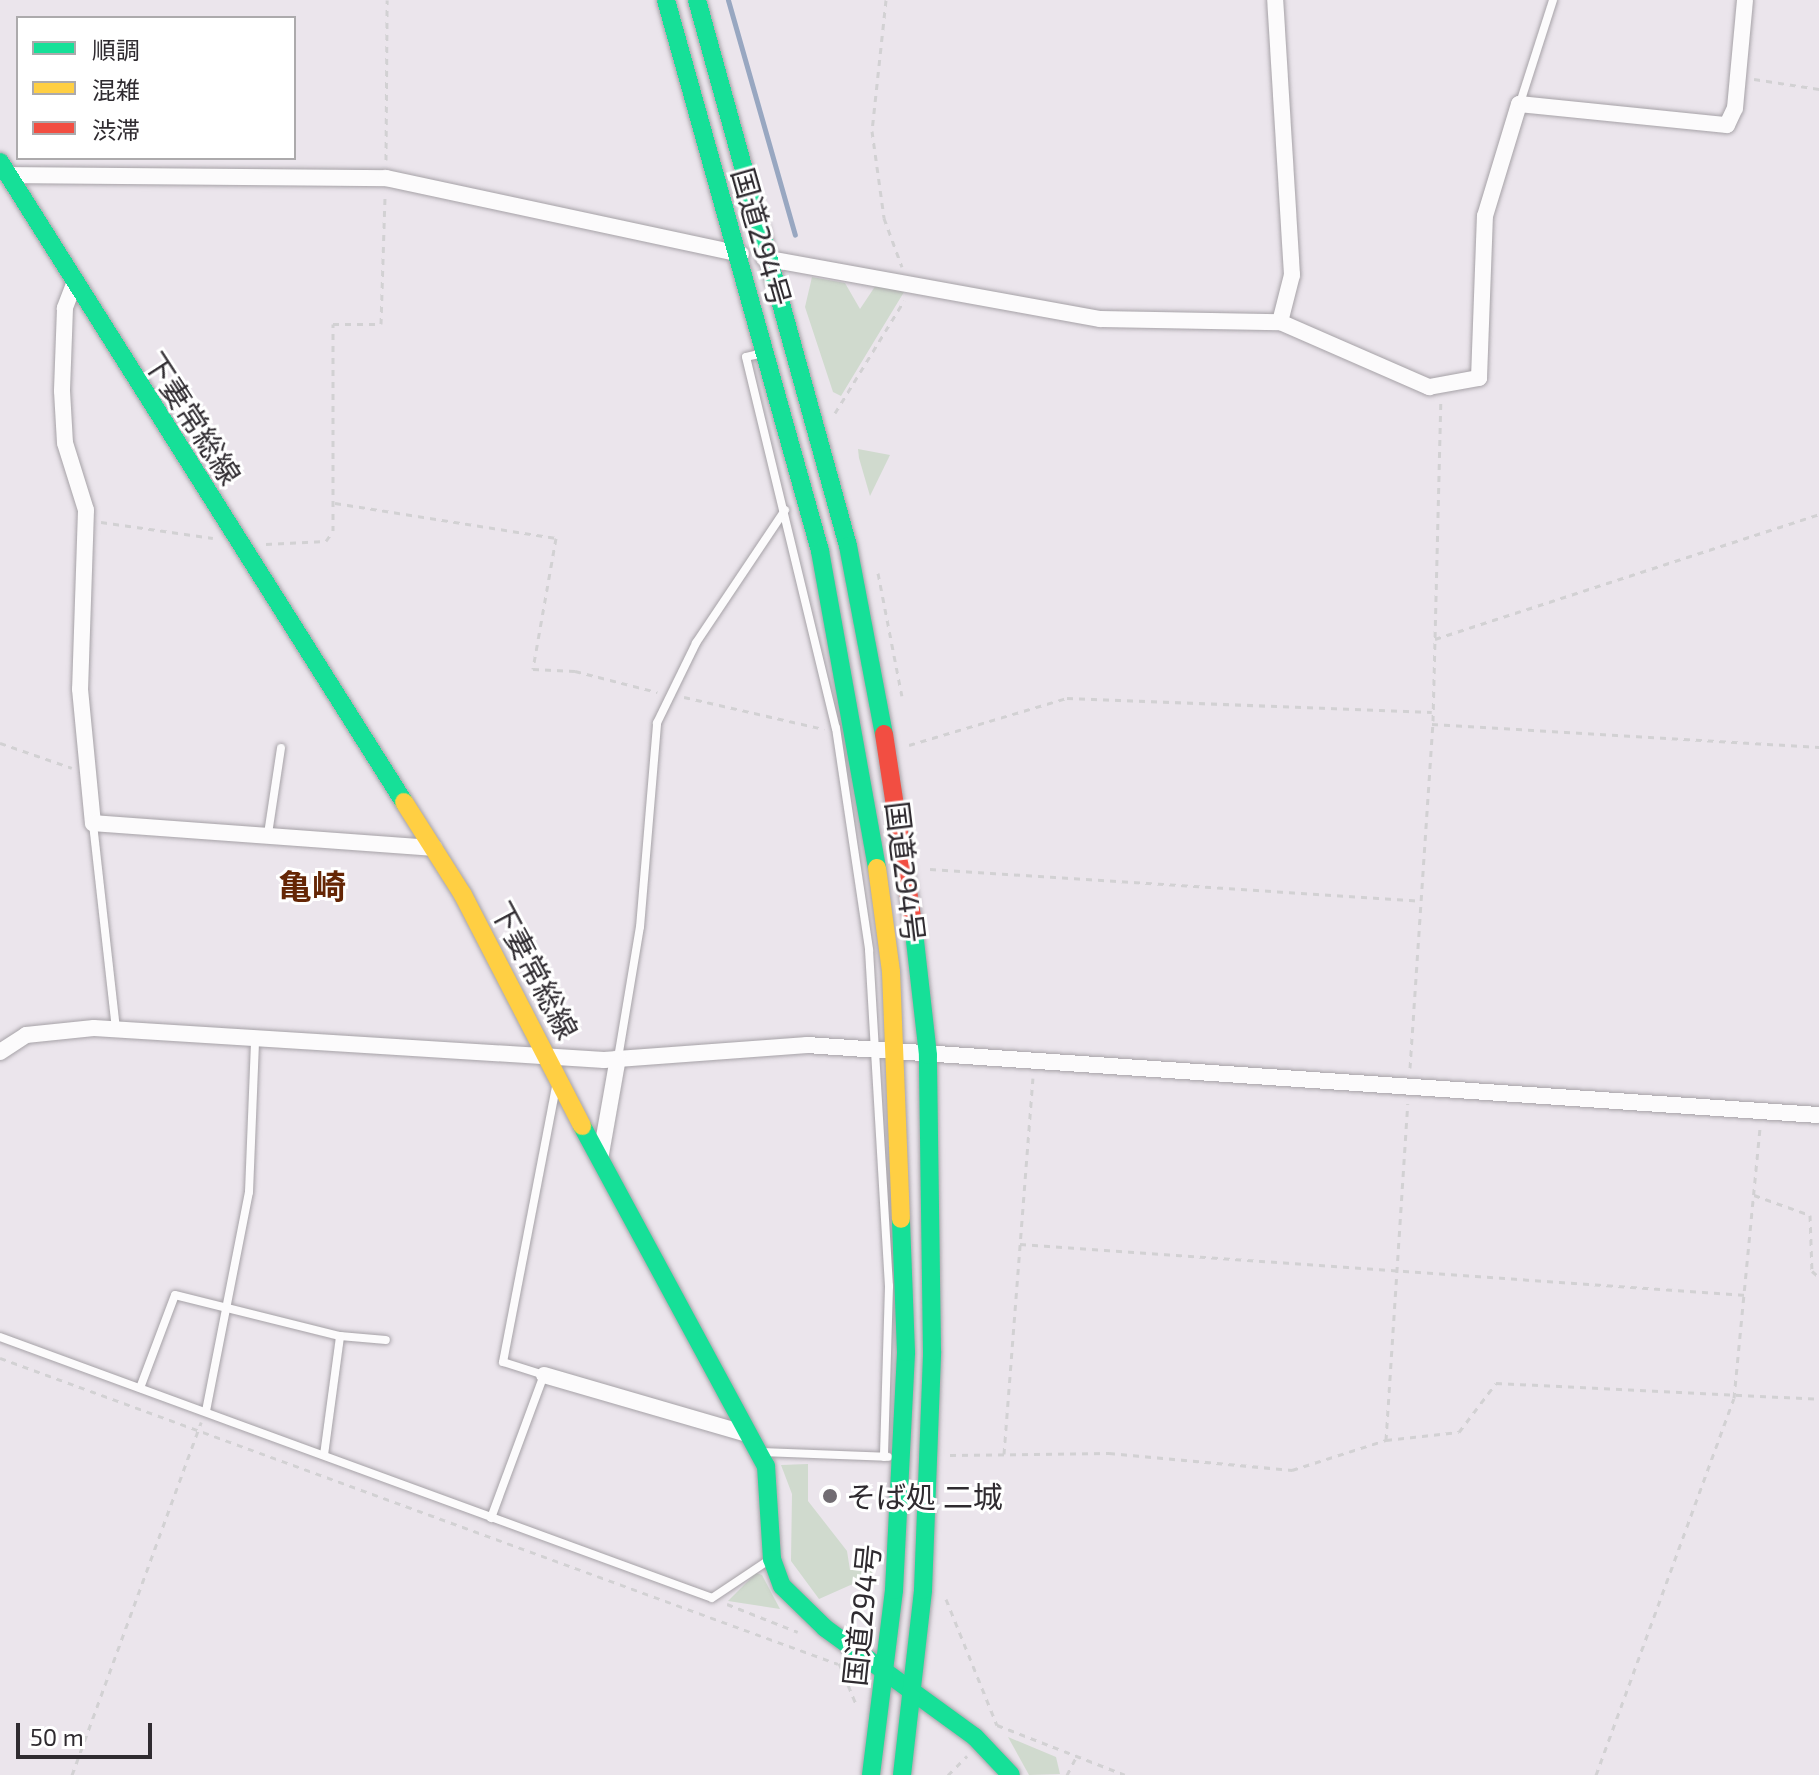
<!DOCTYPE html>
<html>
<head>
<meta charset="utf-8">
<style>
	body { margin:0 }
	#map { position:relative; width:1819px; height:1775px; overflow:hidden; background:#ebe5ec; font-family:"Exo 2","Noto Sans JP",sans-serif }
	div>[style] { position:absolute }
	.green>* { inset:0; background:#d0dace }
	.stream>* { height:5px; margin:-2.5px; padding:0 2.5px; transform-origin:2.5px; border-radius:2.5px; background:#98a7c1 }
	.path>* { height:3px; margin-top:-1.5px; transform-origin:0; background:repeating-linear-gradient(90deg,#d2d1d3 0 6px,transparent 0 12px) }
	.roads { filter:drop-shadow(0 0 2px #a6a2a7) drop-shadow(0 0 2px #a6a2a7) }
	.lane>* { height:8px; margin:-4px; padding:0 4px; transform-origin:4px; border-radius:4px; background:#fcfbfc }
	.street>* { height:16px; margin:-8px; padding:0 8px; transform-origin:8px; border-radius:8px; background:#fcfbfc }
	.fast>* { height:18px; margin:-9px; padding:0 9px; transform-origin:9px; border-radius:9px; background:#16e098 }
	.slow>* { height:18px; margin:-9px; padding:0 9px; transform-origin:9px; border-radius:9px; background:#ffcf43 }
	.jam>* { height:18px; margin:-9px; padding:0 9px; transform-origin:9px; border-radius:9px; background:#f24e42 }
	.dots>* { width:22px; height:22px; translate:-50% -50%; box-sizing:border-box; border:4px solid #fff; border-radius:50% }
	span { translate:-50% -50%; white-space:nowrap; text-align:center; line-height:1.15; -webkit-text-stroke:6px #fff; paint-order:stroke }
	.street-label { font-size:30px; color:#2f2b30 }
	.poi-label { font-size:30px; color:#2f2b30 }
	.left { translate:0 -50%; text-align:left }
	.quarter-label { font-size:34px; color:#652605; font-weight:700 }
	.legend { position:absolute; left:16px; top:16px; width:280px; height:144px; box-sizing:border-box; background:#fff; border:2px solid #acaaac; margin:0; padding:10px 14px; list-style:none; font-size:24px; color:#2f2b30 }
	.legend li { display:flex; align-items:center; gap:16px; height:40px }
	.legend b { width:40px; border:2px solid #acaaac }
	.scale { position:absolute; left:16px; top:1723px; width:136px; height:36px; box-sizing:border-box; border:4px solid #2f2b30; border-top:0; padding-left:10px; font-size:24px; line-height:28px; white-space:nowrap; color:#2f2b30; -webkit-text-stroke:6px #fff; paint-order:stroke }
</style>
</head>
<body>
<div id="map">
	<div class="green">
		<div style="clip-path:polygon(812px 277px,845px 283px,860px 309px,876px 285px,904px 292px,841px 396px,833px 392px,805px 307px)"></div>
		<div style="clip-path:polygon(858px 449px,890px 455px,870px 496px,859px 458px)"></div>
		<div style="clip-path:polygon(808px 1464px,808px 1501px,847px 1551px,850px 1570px,870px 1565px,873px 1575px,819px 1599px,791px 1561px,792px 1494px,781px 1465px)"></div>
		<div style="clip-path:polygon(756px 1573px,762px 1575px,780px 1609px,728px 1601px)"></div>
		<div style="clip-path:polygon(1008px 1737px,1056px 1757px,1060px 1774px,1029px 1775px)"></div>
	</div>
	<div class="stream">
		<div style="left:728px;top:0;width:244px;rotate:74.1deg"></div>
	</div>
	<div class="path">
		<div style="left:886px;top:0;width:132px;rotate:96.1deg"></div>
		<div style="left:872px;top:131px;width:88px;rotate:82.1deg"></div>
		<div style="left:884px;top:218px;width:52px;rotate:69.8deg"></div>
		<div style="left:1754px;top:79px;width:66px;rotate:8.7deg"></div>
		<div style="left:386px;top:160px;width:160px;rotate:-89.6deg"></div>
		<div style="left:835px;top:413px;width:132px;rotate:-58.4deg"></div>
		<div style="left:335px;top:503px;width:224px;rotate:9deg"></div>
		<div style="left:556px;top:538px;width:133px;rotate:100deg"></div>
		<div style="left:533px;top:669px;width:42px;rotate:2.7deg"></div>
		<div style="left:575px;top:671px;width:85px;rotate:14.4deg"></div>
		<div style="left:101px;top:522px;width:113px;rotate:8.1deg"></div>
		<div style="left:266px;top:544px;width:60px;rotate:-2.9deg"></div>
		<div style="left:326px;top:541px;width:12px;rotate:-55deg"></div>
		<div style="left:333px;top:531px;width:207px;rotate:-90deg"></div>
		<div style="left:333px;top:324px;width:48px"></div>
		<div style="left:381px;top:324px;width:128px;rotate:-88.2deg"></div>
		<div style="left:878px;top:573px;width:125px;rotate:79deg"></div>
		<div style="left:1435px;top:639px;width:404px;rotate:-18deg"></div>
		<div style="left:684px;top:697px;width:144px;rotate:12.9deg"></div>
		<div style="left:1432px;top:724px;width:388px;rotate:3.4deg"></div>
		<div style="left:0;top:743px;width:76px;rotate:19.1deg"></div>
		<div style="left:909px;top:745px;width:165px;rotate:-16.6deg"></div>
		<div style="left:1067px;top:698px;width:365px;rotate:2.2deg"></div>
		<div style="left:930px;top:869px;width:492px;rotate:3.7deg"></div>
		<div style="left:1410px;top:1068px;width:348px;rotate:-86.2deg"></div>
		<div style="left:1433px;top:721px;width:320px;rotate:-88.6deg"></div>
		<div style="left:1754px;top:1195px;width:59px;rotate:19.7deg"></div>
		<div style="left:1810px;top:1215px;width:56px;rotate:88deg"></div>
		<div style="left:1812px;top:1271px;width:9px;rotate:41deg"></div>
		<div style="left:1020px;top:1244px;width:728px;rotate:4.02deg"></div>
		<div style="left:0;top:1358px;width:892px;rotate:20.06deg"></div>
		<div style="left:1386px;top:1440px;width:337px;rotate:-86.3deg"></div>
		<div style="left:1004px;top:1454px;width:377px;rotate:-85.6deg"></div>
		<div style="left:950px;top:1455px;width:159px;rotate:-0.7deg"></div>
		<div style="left:1109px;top:1453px;width:184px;rotate:5.3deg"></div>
		<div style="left:1292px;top:1470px;width:99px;rotate:-17.7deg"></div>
		<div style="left:1386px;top:1440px;width:73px;rotate:-6.3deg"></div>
		<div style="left:1459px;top:1432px;width:61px;rotate:-52.9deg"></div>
		<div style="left:1496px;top:1383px;width:323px;rotate:2.8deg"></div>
		<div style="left:946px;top:1599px;width:136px;rotate:68deg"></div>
		<div style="left:997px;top:1725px;width:137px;rotate:21.3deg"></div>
		<div style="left:727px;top:1604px;width:76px;rotate:21.5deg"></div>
		<div style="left:839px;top:1663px;width:44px;rotate:67.5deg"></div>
		<div style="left:72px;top:1775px;width:376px;rotate:-69.9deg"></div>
		<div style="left:948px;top:1775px;width:27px;rotate:-45deg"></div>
		<div style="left:1067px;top:1775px;width:20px;rotate:-63deg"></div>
		<div style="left:1596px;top:1775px;width:401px;rotate:-69.9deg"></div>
		<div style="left:1734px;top:1398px;width:272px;rotate:-84.5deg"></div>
	</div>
	<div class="roads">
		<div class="lane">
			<div style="left:1520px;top:103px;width:108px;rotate:-72.2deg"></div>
			<div style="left:759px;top:354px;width:13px;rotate:167deg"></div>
			<div style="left:746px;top:357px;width:382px;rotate:76.4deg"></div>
			<div style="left:836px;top:728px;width:224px;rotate:81.5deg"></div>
			<div style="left:869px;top:950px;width:337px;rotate:86.6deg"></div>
			<div style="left:889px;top:1286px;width:171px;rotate:91.7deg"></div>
			<div style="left:93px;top:824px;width:206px;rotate:83.6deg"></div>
			<div style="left:268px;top:834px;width:87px;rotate:-81.4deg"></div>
			<div style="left:618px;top:1058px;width:133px;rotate:-80.5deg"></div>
			<div style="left:640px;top:927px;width:205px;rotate:-85.2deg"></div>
			<div style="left:657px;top:723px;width:89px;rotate:-64deg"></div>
			<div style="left:696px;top:643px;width:160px;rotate:-56.2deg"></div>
			<div style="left:0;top:1337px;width:758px;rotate:20.13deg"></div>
			<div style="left:712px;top:1598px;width:69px;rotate:-33.7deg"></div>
			<div style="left:140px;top:1388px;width:99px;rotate:-69.4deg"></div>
			<div style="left:175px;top:1295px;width:170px;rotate:14deg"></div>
			<div style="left:340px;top:1336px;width:46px;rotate:5deg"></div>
			<div style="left:206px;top:1411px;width:223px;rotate:-78.9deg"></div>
			<div style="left:249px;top:1192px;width:152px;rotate:-87.7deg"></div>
			<div style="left:759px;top:1452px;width:129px;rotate:2.2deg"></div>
			<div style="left:324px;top:1455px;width:120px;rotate:-82.3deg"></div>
			<div style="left:491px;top:1518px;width:153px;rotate:-69.7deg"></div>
			<div style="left:544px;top:1375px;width:43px;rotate:-162.4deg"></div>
			<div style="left:503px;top:1362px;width:280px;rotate:-79.1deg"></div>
		</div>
		<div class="street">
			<div style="left:9px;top:175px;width:377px;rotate:0.5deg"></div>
			<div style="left:386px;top:178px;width:363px;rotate:12.1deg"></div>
			<div style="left:764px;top:258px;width:341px;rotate:10.3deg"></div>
			<div style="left:1100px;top:319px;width:180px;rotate:1deg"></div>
			<div style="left:1280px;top:322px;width:49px;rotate:-75.7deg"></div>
			<div style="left:1292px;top:275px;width:276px;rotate:-93.5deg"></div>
			<div style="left:74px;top:284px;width:26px;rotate:111deg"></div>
			<div style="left:65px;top:308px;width:83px;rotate:92.1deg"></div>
			<div style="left:62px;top:391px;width:52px;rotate:86.7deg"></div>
			<div style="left:65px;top:443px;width:70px;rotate:72.6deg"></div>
			<div style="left:86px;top:510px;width:179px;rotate:91.9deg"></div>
			<div style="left:80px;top:689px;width:135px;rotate:84.5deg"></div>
			<div style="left:93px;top:823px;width:342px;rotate:4.2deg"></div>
			<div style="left:1280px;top:322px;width:163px;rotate:23.6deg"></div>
			<div style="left:1429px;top:387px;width:51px;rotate:-10.2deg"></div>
			<div style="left:1479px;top:378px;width:162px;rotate:-87.9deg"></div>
			<div style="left:1485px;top:216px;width:117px;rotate:-73.1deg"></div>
			<div style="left:1519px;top:104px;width:209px;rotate:5.8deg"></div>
			<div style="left:1727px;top:125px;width:19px;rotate:-65deg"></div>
			<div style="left:1735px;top:108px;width:108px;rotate:-84.7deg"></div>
			<div style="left:0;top:1052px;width:31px;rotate:-33deg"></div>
			<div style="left:26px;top:1035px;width:68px;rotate:-5.9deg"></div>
			<div style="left:94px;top:1028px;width:511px;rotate:3.59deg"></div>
			<div style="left:604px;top:1060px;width:204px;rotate:-4.2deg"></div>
			<div style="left:807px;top:1045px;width:1014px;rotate:3.96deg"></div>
			<div style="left:601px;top:1154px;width:97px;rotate:-80deg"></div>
			<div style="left:544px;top:1375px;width:211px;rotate:16.2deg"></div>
		</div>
		<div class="fast">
			<div style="left:666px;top:0;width:572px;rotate:74.38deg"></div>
			<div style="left:820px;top:551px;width:322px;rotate:79.8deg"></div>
			<div style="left:697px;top:0;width:566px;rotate:74.54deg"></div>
			<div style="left:848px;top:546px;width:191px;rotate:79.2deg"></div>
			<div style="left:0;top:162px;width:757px;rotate:57.74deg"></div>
			<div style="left:582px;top:1126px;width:387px;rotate:61.6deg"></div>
			<div style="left:766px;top:1466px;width:93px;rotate:86.3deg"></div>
			<div style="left:772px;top:1559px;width:29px;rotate:70deg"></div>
			<div style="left:782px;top:1586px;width:60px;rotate:44.3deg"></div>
			<div style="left:825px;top:1628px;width:185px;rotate:36deg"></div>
			<div style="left:975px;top:1737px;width:52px;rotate:46.5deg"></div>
			<div style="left:871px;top:1775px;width:186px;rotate:-82.9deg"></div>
			<div style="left:894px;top:1590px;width:238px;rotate:-87.1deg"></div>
			<div style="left:906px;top:1352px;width:133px;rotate:-92.2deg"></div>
			<div style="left:902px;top:1775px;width:186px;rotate:-83.5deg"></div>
			<div style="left:923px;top:1590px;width:239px;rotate:-87.8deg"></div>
			<div style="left:932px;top:1351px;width:296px;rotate:-90.8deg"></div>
			<div style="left:928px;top:1055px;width:132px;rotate:-96.5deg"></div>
		</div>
		<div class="slow">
			<div style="left:404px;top:802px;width:110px;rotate:57.6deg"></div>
			<div style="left:463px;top:895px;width:260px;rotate:62.7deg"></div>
			<div style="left:877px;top:868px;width:105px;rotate:82.3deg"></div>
			<div style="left:891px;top:972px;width:247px;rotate:87.7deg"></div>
		</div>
		<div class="jam">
			<div style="left:884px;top:734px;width:192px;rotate:81.3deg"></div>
		</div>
	</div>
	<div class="dots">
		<div style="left:830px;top:1496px;background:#716c72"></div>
	</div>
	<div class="street-label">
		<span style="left:762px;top:237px;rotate:74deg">国道294号</span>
		<span style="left:193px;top:418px;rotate:57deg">下妻常総線</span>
		<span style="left:906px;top:872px;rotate:83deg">国道294号</span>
		<span style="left:535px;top:970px;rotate:62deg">下妻常総線</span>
		<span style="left:861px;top:1615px;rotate:-84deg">国道294号</span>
	</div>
	<div class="poi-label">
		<span class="left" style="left:846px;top:1496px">そば処 二城</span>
	</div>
	<div class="quarter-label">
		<span style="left:312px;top:886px">亀崎</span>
	</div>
	<ul class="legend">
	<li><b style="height:10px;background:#16e098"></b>順調</li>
	<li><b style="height:10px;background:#ffcf43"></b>混雑</li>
	<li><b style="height:10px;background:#f24e42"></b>渋滞</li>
	</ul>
	<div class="scale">50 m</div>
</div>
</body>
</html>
